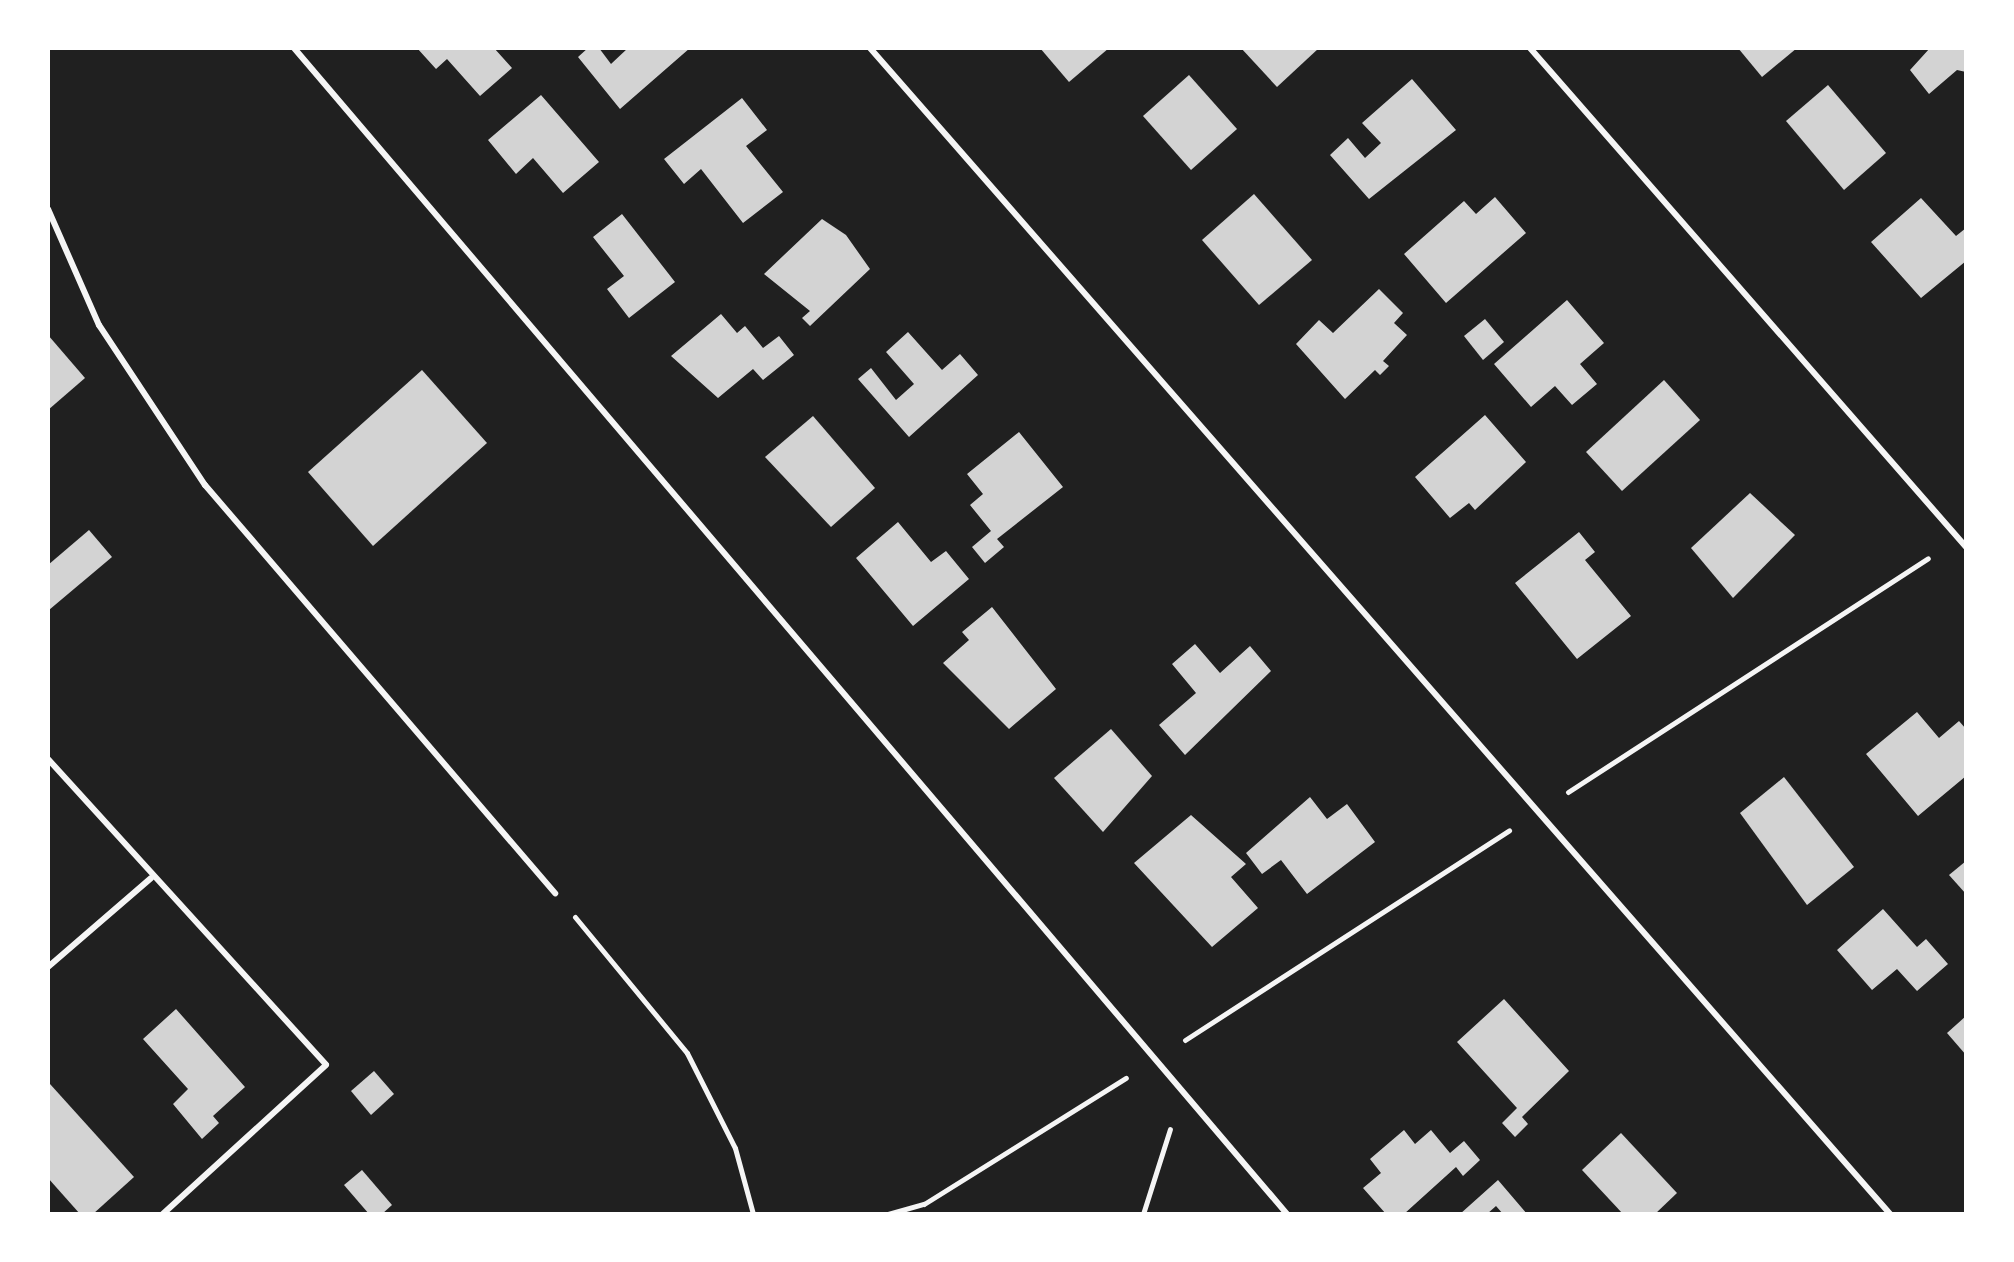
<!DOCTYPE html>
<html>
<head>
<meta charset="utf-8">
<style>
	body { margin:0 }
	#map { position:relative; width:2014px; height:1262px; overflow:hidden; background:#111; font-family:Helvetica,sans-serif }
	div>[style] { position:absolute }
	.green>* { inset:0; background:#202020 }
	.building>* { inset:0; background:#d3d3d3 }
	.path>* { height:5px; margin:-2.5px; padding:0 2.5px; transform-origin:2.5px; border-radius:2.5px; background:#f5f5f5 }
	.service>* { height:6px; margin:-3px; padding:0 3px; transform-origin:3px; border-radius:3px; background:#f5f5f5 }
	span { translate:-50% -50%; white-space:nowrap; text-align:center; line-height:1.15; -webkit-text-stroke:7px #fff; paint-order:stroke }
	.frame { position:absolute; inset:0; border:50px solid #fff; pointer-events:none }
</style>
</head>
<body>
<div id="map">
	<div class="green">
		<div style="clip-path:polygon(48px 48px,1966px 48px,1966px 1214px,48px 1214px)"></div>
	</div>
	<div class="building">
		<div style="clip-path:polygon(417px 48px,494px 48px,512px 68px,480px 96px,447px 59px,436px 69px)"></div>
		<div style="clip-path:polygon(588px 48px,599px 48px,611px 64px,628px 48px,690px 48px,620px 109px,578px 57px)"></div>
		<div style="clip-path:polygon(1040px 48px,1109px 48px,1069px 82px)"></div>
		<div style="clip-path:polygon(1241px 48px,1319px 48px,1277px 87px)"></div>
		<div style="clip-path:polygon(1738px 48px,1797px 48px,1762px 77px)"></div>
		<div style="clip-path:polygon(1930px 48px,1966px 48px,1966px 72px,1957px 70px,1929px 94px,1910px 70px)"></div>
		<div style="clip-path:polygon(1189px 75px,1237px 129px,1191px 170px,1143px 116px)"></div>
		<div style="clip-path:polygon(1412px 79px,1456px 130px,1369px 199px,1330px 155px,1348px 138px,1365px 158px,1381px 143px,1362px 123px)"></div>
		<div style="clip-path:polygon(1828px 85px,1886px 153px,1844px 190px,1786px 121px)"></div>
		<div style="clip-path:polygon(541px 95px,599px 162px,563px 193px,533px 158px,516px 174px,488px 140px)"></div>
		<div style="clip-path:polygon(742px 98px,767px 130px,746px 146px,783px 192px,743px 223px,701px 169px,684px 184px,664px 159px)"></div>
		<div style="clip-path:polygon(1254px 194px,1312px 260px,1259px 305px,1202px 240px)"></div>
		<div style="clip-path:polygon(1495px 197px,1526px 233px,1446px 303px,1404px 254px,1464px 201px,1476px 214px)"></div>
		<div style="clip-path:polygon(1921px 198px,1956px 236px,1966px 228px,1966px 261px,1921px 298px,1871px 242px)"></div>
		<div style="clip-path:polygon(622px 214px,675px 282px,629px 318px,607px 289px,624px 276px,593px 237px)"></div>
		<div style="clip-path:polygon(822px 219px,846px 235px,870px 269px,810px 326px,802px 318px,810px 311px,764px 274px)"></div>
		<div style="clip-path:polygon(1379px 289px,1403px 313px,1394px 323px,1407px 335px,1383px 361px,1389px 366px,1380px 375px,1375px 370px,1345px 399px,1296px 344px,1319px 320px,1333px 333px)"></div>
		<div style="clip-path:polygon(1567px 300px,1604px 343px,1580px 364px,1597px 384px,1572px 405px,1555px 386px,1531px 407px,1494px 364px)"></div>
		<div style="clip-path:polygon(721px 314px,737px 333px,745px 326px,763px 348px,779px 336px,794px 355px,763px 380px,753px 369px,718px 398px,671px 356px)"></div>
		<div style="clip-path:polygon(1485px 319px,1504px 342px,1483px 360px,1464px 336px)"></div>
		<div style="clip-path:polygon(908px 332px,942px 370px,960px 354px,978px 375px,909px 437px,858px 379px,871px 368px,896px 400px,914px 384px,886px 352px)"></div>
		<div style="clip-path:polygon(48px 335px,85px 378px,48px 410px)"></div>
		<div style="clip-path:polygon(422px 370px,487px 443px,373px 546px,308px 472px)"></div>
		<div style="clip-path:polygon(1664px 380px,1700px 420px,1622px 491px,1586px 452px)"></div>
		<div style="clip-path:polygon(1485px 415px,1526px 462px,1475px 510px,1469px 503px,1450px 518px,1415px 477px)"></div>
		<div style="clip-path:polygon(813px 416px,875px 488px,831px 527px,765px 457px)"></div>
		<div style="clip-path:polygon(1019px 432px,1063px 487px,997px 539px,1004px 547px,985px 563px,972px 547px,991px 531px,970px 505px,983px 494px,967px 474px)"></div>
		<div style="clip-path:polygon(1750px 493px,1795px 535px,1733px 598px,1691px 548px)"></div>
		<div style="clip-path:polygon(898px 522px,931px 562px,946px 551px,969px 579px,913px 626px,856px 558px)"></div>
		<div style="clip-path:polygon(89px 530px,112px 557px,49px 610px,48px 565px)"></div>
		<div style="clip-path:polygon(1579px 532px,1595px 552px,1585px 560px,1631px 616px,1577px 659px,1515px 583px)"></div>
		<div style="clip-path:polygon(992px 607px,1056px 689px,1009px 729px,943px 663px,969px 640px,962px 632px)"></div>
		<div style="clip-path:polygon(1195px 644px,1220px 673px,1250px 646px,1271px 671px,1185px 755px,1159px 725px,1196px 693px,1172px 664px)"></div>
		<div style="clip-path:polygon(1917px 712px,1939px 738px,1959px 721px,1966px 729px,1966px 776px,1918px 816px,1866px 754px)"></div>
		<div style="clip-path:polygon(1111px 729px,1152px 776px,1103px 832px,1054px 778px)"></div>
		<div style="clip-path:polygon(1784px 777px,1854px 867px,1807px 905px,1740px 813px)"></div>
		<div style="clip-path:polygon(1310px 797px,1327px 819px,1347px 804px,1375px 842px,1307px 894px,1281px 860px,1262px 874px,1246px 853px)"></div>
		<div style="clip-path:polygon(1191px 815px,1246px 864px,1231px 877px,1258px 908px,1212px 947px,1134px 863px)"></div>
		<div style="clip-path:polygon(1966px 861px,1966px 894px,1949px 875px)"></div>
		<div style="clip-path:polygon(1883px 909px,1917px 947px,1926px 939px,1948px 964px,1917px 991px,1897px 969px,1872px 990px,1837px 950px)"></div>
		<div style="clip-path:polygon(1504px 999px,1569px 1071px,1522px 1117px,1528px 1124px,1515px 1137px,1502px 1123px,1517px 1108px,1457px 1042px)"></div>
		<div style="clip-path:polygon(176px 1009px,245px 1087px,213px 1116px,219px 1123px,202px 1139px,173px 1104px,188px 1089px,143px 1039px)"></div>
		<div style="clip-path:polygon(1966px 1016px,1966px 1055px,1947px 1033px)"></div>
		<div style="clip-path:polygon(374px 1071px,394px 1094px,371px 1115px,351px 1091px)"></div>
		<div style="clip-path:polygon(50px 1084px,134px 1177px,93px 1214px,80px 1214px,48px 1178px)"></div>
		<div style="clip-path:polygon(1404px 1130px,1415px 1144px,1431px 1130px,1450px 1153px,1464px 1141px,1480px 1160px,1463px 1176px,1456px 1167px,1404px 1214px,1386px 1214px,1363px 1188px,1381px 1173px,1370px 1159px)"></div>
		<div style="clip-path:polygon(1621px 1133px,1677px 1193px,1655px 1214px,1623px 1214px,1582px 1170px)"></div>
		<div style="clip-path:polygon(362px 1170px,392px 1205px,382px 1214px,369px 1214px,344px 1185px)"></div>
		<div style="clip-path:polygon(1498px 1180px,1527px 1214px,1503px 1214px,1496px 1206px,1487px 1214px,1460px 1214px)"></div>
	</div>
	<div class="path">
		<div style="left:1568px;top:792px;width:429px;rotate:-33deg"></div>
		<div style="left:575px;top:917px;width:176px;rotate:50.5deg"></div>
		<div style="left:687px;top:1053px;width:106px;rotate:63.2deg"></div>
		<div style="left:735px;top:1148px;width:68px;rotate:74.7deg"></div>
		<div style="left:1185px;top:1040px;width:386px;rotate:-32.9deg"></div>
		<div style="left:888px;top:1214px;width:37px;rotate:-16deg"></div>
		<div style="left:924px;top:1204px;width:238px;rotate:-32deg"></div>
		<div style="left:1143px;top:1214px;width:89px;rotate:-72.4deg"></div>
	</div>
	<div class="service">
		<div style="left:294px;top:48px;width:1532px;rotate:49.58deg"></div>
		<div style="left:870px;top:48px;width:1549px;rotate:48.82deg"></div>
		<div style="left:1530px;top:48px;width:663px;rotate:48.85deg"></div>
		<div style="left:48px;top:209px;width:127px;rotate:66.3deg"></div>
		<div style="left:99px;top:325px;width:192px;rotate:56.5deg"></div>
		<div style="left:205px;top:485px;width:538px;rotate:49.38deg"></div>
		<div style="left:48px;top:759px;width:413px;rotate:47.7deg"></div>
		<div style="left:326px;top:1065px;width:221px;rotate:137.6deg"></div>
		<div style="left:48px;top:967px;width:136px;rotate:-40.8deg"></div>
	</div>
	<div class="frame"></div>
</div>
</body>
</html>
